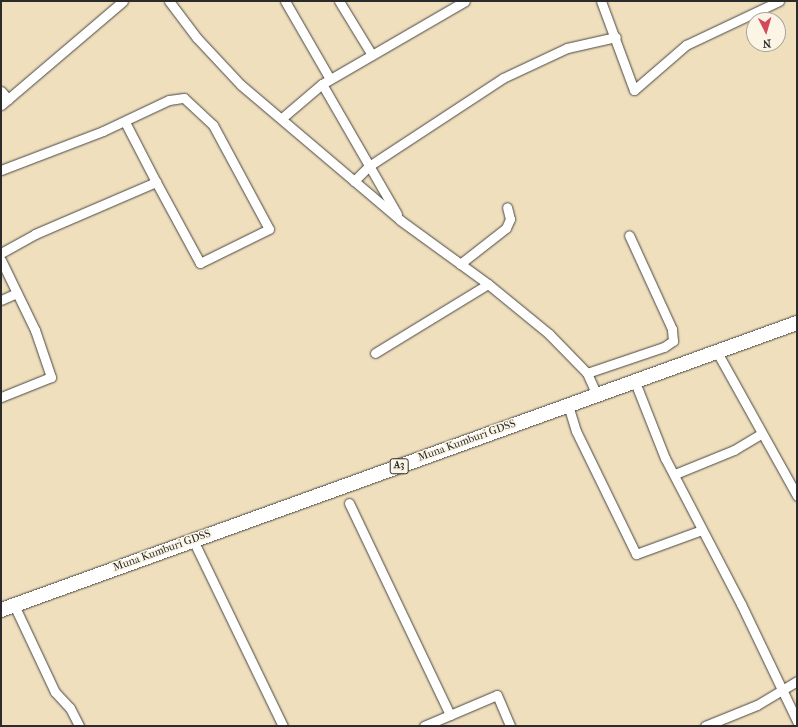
<!DOCTYPE html>
<html>
<head>
<meta charset="utf-8">
<style>
	body { margin:0 }
	#map { position:relative; width:798px; height:727px; overflow:hidden; background:#efdfbd; font-family:"IM FELL French Canon",serif }
	div>[style] { position:absolute }
	.roads { filter:drop-shadow(0 0 1px #484641) drop-shadow(0 0 1px #484641) }
	.minor>* { height:9px; margin:-4.5px; padding:0 4.5px; transform-origin:4.5px; border-radius:4.5px; background:#fff }
	.trunk>* { height:14px; margin:-7px; padding:0 7px; transform-origin:7px; border-radius:7px; background:#fff }
	span { translate:-50% -50%; white-space:nowrap; text-align:center; line-height:1.15; -webkit-text-stroke:3px #fcf5e5; paint-order:stroke }
	.shield-label span { padding:1px 3px; background:#fcf5e5; border:1px solid; border-radius:3px; -webkit-text-stroke-width:0 }
	.shield-label { font-size:10px; color:#2b2b2b; font-weight:700 }
	.street-label { font-size:11px; color:#2b2b2b }
	.frame { position:absolute; inset:0; border:2px solid #2b2b2b; pointer-events:none }
	.north { position:absolute; left:746px; top:12px; width:40px; height:40px; box-sizing:border-box; background:#fcf5e5; border:1px solid #a8a49b; border-radius:50%; rotate:175deg; font-size:11px; font-weight:700; line-height:16px; text-align:center; color:#2b2b2b }
	.north::after { content:''; display:block; margin:auto; width:14px; height:18px; background:#d1495b; clip-path:polygon(50% 0,100% 100%,50% 72%,0 100%) }
</style>
</head>
<body>
<div id="map">
	<div class="roads">
		<div class="minor">
			<div style="left:169px;top:1px;width:46px;rotate:52.9deg"></div>
			<div style="left:197px;top:38px;width:64px;rotate:46.9deg"></div>
			<div style="left:241px;top:85px;width:209px;rotate:40.3deg"></div>
			<div style="left:400px;top:220px;width:109px;rotate:36deg"></div>
			<div style="left:488px;top:284px;width:79px;rotate:39.3deg"></div>
			<div style="left:549px;top:334px;width:54px;rotate:45.7deg"></div>
			<div style="left:587px;top:373px;width:24px;rotate:66deg"></div>
			<div style="left:285px;top:1px;width:90px;rotate:60deg"></div>
			<div style="left:339px;top:1px;width:63px;rotate:58.6deg"></div>
			<div style="left:601px;top:1px;width:95px;rotate:69.7deg"></div>
			<div style="left:634px;top:90px;width:69px;rotate:-40.9deg"></div>
			<div style="left:686px;top:45px;width:103px;rotate:-25.3deg"></div>
			<div style="left:322px;top:84px;width:150px;rotate:60deg"></div>
			<div style="left:1px;top:91px;width:11px;rotate:49deg"></div>
			<div style="left:1px;top:105px;width:160px;rotate:-40.4deg"></div>
			<div style="left:282px;top:118px;width:52px;rotate:-40.4deg"></div>
			<div style="left:322px;top:84px;width:165px;rotate:-30.1deg"></div>
			<div style="left:1px;top:170px;width:109px;rotate:-20.9deg"></div>
			<div style="left:103px;top:131px;width:73px;rotate:-25.2deg"></div>
			<div style="left:169px;top:100px;width:15px;rotate:-8deg"></div>
			<div style="left:184px;top:98px;width:40px;rotate:43deg"></div>
			<div style="left:213px;top:125px;width:118px;rotate:61.7deg"></div>
			<div style="left:269px;top:229px;width:77px;rotate:153.8deg"></div>
			<div style="left:200px;top:263px;width:92px;rotate:-118.5deg"></div>
			<div style="left:354px;top:181px;width:21px;rotate:-45deg"></div>
			<div style="left:369px;top:166px;width:160px;rotate:-33.3deg"></div>
			<div style="left:503px;top:78px;width:71px;rotate:-25.1deg"></div>
			<div style="left:567px;top:48px;width:50px;rotate:-12.7deg"></div>
			<div style="left:1px;top:253px;width:39px;rotate:-29deg"></div>
			<div style="left:35px;top:234px;width:132px;rotate:-23.3deg"></div>
			<div style="left:156px;top:182px;width:68px;rotate:-117.3deg"></div>
			<div style="left:1px;top:260px;width:78px;rotate:64.1deg"></div>
			<div style="left:35px;top:330px;width:50px;rotate:71.2deg"></div>
			<div style="left:51px;top:377px;width:54px;rotate:158.2deg"></div>
			<div style="left:460px;top:264px;width:58px;rotate:-38deg"></div>
			<div style="left:506px;top:228px;width:10px;rotate:-66deg"></div>
			<div style="left:510px;top:219px;width:12px;rotate:-104deg"></div>
			<div style="left:1px;top:300px;width:17px;rotate:-24deg"></div>
			<div style="left:717px;top:352px;width:165px;rotate:60.9deg"></div>
			<div style="left:375px;top:353px;width:132px;rotate:-31.4deg"></div>
			<div style="left:587px;top:373px;width:81px;rotate:-18.7deg"></div>
			<div style="left:664px;top:347px;width:11px;rotate:-34deg"></div>
			<div style="left:673px;top:341px;width:12px;rotate:-95deg"></div>
			<div style="left:672px;top:329px;width:103px;rotate:-114.6deg"></div>
			<div style="left:635px;top:382px;width:82px;rotate:68.5deg"></div>
			<div style="left:665px;top:458px;width:165px;rotate:62.5deg"></div>
			<div style="left:741px;top:604px;width:130px;rotate:64.4deg"></div>
			<div style="left:568px;top:405px;width:27px;rotate:73deg"></div>
			<div style="left:576px;top:431px;width:137px;rotate:64deg"></div>
			<div style="left:636px;top:554px;width:70px;rotate:-20deg"></div>
			<div style="left:675px;top:474px;width:64px;rotate:-22.1deg"></div>
			<div style="left:734px;top:450px;width:31px;rotate:-31deg"></div>
			<div style="left:349px;top:503px;width:235px;rotate:64.5deg"></div>
			<div style="left:193px;top:540px;width:207px;rotate:64.2deg"></div>
			<div style="left:14px;top:605px;width:96px;rotate:64.8deg"></div>
			<div style="left:55px;top:692px;width:22px;rotate:47deg"></div>
			<div style="left:70px;top:708px;width:20px;rotate:63deg"></div>
			<div style="left:424px;top:726px;width:79px;rotate:-23deg"></div>
			<div style="left:497px;top:695px;width:34px;rotate:67deg"></div>
			<div style="left:705px;top:726px;width:56px;rotate:-22deg"></div>
			<div style="left:757px;top:705px;width:47px;rotate:-31deg"></div>
		</div>
		<div class="trunk">
			<div style="left:1px;top:610px;width:846px;rotate:-19.83deg"></div>
		</div>
	</div>
	<div class="shield-label">
		<span style="left:399px;top:466px">A3</span>
	</div>
	<div class="street-label">
		<span style="left:467px;top:441px;rotate:-20deg">Muna Kumburi GDSS</span>
		<span style="left:162px;top:551px;rotate:-20deg">Muna Kumburi GDSS</span>
	</div>
	<div class="frame"></div>
	<div class="north">N</div>
</div>
</body>
</html>
